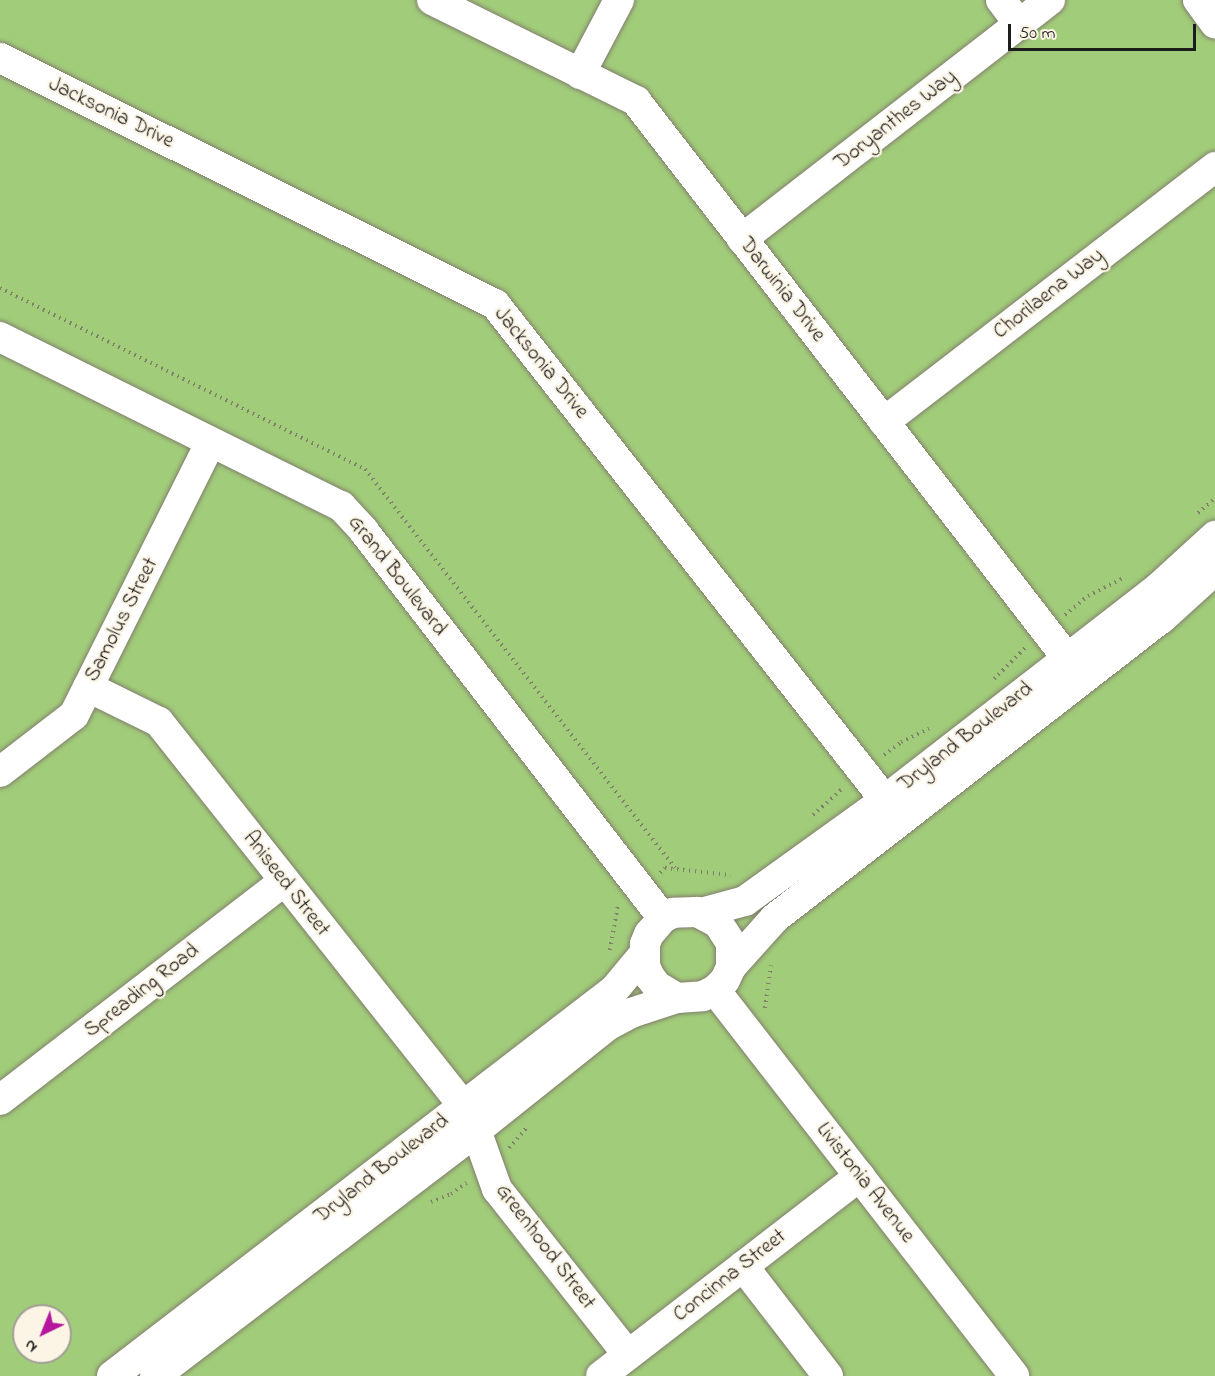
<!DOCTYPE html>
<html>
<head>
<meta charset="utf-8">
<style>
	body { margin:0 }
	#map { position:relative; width:1215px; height:1376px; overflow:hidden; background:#e8e1bd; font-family:"Indie Flower",sans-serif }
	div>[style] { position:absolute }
	.green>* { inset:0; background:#a1cd7a }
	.path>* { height:4px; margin-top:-2px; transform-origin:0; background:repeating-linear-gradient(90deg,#827e6c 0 1.5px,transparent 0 6px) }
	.roads { filter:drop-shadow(0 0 2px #827e6c) drop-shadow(0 0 2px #827e6c) }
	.minor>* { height:30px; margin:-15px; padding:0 15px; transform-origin:15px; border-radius:15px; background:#fff }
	span { translate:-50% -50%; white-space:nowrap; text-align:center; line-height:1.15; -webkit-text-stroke:4.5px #fcf5e5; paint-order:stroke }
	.street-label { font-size:21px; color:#1c1c1c }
	.north { position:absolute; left:12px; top:1304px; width:60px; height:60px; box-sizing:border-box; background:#fcf5e5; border:2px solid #a29e95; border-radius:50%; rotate:223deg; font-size:16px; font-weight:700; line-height:24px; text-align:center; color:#1c1c1c }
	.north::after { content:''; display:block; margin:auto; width:21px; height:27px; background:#b5179e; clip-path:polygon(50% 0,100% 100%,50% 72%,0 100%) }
	.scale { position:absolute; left:1008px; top:24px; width:188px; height:27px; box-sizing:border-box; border:3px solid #1c1c1c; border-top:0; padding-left:8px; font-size:18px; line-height:21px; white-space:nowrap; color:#1c1c1c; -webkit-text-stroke:4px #fcf5e5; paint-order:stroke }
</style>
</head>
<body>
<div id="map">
	<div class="green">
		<div style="clip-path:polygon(evenodd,0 0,1215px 0,1215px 1376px,0 1376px,0 0,24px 1316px,60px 1316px,60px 1352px,24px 1352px,24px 1316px)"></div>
	</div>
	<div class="path">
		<div style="left:0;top:288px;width:407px;rotate:26.4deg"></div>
		<div style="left:365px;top:469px;width:505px;rotate:52.15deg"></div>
		<div style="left:1198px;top:513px;width:23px;rotate:-41deg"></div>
		<div style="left:1065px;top:615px;width:30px;rotate:-40deg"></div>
		<div style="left:1088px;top:596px;width:38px;rotate:-27deg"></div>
		<div style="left:994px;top:679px;width:44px;rotate:-45deg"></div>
		<div style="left:884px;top:755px;width:21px;rotate:-37deg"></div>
		<div style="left:901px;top:742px;width:31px;rotate:-25deg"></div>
		<div style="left:813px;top:815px;width:40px;rotate:-42deg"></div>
		<div style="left:660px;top:873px;width:7px;rotate:-45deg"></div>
		<div style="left:665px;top:868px;width:66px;rotate:6.1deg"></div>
		<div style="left:610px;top:950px;width:47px;rotate:-80.1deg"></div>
		<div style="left:765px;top:1008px;width:43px;rotate:-82.1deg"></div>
		<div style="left:509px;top:1148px;width:29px;rotate:-49deg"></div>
		<div style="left:431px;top:1202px;width:22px;rotate:-22deg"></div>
		<div style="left:451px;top:1194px;width:19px;rotate:-36deg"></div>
	</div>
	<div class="roads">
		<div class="minor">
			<div style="left:432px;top:0;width:228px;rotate:26.3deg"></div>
			<div style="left:636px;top:101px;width:704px;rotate:52.27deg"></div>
			<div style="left:1001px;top:0;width:30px;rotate:53deg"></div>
			<div style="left:1198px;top:0;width:29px;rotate:54deg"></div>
			<div style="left:0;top:58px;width:553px;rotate:26.43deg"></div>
			<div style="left:495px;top:304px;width:631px;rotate:51.82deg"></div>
			<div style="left:580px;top:74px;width:84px;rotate:-62.2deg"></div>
			<div style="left:742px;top:239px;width:390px;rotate:-37.8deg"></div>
			<div style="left:0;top:337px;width:381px;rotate:26.4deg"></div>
			<div style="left:341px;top:506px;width:33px;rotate:47deg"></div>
			<div style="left:363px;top:530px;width:490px;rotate:52.3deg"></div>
			<div style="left:884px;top:422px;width:418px;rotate:-37.6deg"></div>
			<div style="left:88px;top:687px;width:79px;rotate:26.2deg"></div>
			<div style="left:159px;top:722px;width:490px;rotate:51.6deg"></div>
			<div style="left:0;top:772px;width:93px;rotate:-37.6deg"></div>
			<div style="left:74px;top:715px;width:305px;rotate:-63.4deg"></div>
			<div style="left:701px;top:913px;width:46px;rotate:-15.3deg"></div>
			<div style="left:745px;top:901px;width:173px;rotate:-35.8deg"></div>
			<div style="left:885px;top:800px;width:344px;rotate:-37.8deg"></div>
			<div style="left:1157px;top:589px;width:79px;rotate:-42.4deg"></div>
			<div style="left:731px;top:967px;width:66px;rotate:-48.1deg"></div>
			<div style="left:775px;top:918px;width:488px;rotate:-37.8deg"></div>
			<div style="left:1161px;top:619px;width:73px;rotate:-42.2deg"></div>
			<div style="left:715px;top:990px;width:488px;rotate:52.2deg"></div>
			<div style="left:0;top:1100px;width:357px;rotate:-37.6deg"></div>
			<div style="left:476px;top:1130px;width:63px;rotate:70.4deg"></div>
			<div style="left:497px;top:1189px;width:211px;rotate:51.7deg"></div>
			<div style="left:743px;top:1266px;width:139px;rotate:52.3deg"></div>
			<div style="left:112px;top:1376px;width:633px;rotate:-37.56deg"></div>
			<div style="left:614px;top:990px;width:47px;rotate:-50.2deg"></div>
			<div style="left:155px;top:1376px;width:387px;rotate:-37.3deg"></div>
			<div style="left:463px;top:1141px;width:184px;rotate:-38.6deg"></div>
			<div style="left:607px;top:1026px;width:27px;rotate:-28deg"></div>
			<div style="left:631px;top:1013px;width:48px;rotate:-18.1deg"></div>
			<div style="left:677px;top:998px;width:26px;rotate:-4deg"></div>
			<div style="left:703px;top:996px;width:13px;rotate:-27deg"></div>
			<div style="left:715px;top:990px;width:14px;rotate:-45deg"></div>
			<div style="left:725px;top:980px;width:14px;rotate:-65deg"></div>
			<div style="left:731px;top:967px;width:24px;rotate:-90deg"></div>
			<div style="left:731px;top:943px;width:24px;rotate:-123deg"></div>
			<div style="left:718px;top:923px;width:24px;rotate:-152deg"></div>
			<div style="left:697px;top:912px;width:24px;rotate:178deg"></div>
			<div style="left:673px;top:913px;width:11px;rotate:153deg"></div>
			<div style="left:663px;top:918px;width:21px;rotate:131deg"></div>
			<div style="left:649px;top:934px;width:11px;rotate:112deg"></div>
			<div style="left:645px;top:944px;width:22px;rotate:90deg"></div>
			<div style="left:645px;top:966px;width:12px;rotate:66deg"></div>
			<div style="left:650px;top:977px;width:11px;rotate:52deg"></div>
			<div style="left:657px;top:986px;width:23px;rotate:31deg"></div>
			<div style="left:601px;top:1376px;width:327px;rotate:-37.7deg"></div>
		</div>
	</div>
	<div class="street-label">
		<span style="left:111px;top:113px;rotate:26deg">Jacksonia Drive</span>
		<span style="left:896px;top:120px;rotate:-38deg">Doryanthes Way</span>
		<span style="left:782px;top:290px;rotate:52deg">Darwinia Drive</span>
		<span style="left:1049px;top:294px;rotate:-38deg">Chorilaena Way</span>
		<span style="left:541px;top:363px;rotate:51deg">Jacksonia Drive</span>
		<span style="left:397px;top:576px;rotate:52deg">Grand Boulevard</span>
		<span style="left:122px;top:620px;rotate:-63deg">Samolus Street</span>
		<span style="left:966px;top:737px;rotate:-38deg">Dryland Boulevard</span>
		<span style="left:286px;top:884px;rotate:52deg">Aniseed Street</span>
		<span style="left:142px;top:991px;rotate:-38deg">Spreading Road</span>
		<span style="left:382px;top:1169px;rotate:-38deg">Dryland Boulevard</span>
		<span style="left:865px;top:1183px;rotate:52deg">Livistonia Avenue</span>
		<span style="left:545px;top:1247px;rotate:53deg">Greenhood Street</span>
		<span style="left:730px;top:1276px;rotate:-38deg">Concinna Street</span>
	</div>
	<div class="north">N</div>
	<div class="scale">50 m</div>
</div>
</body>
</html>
